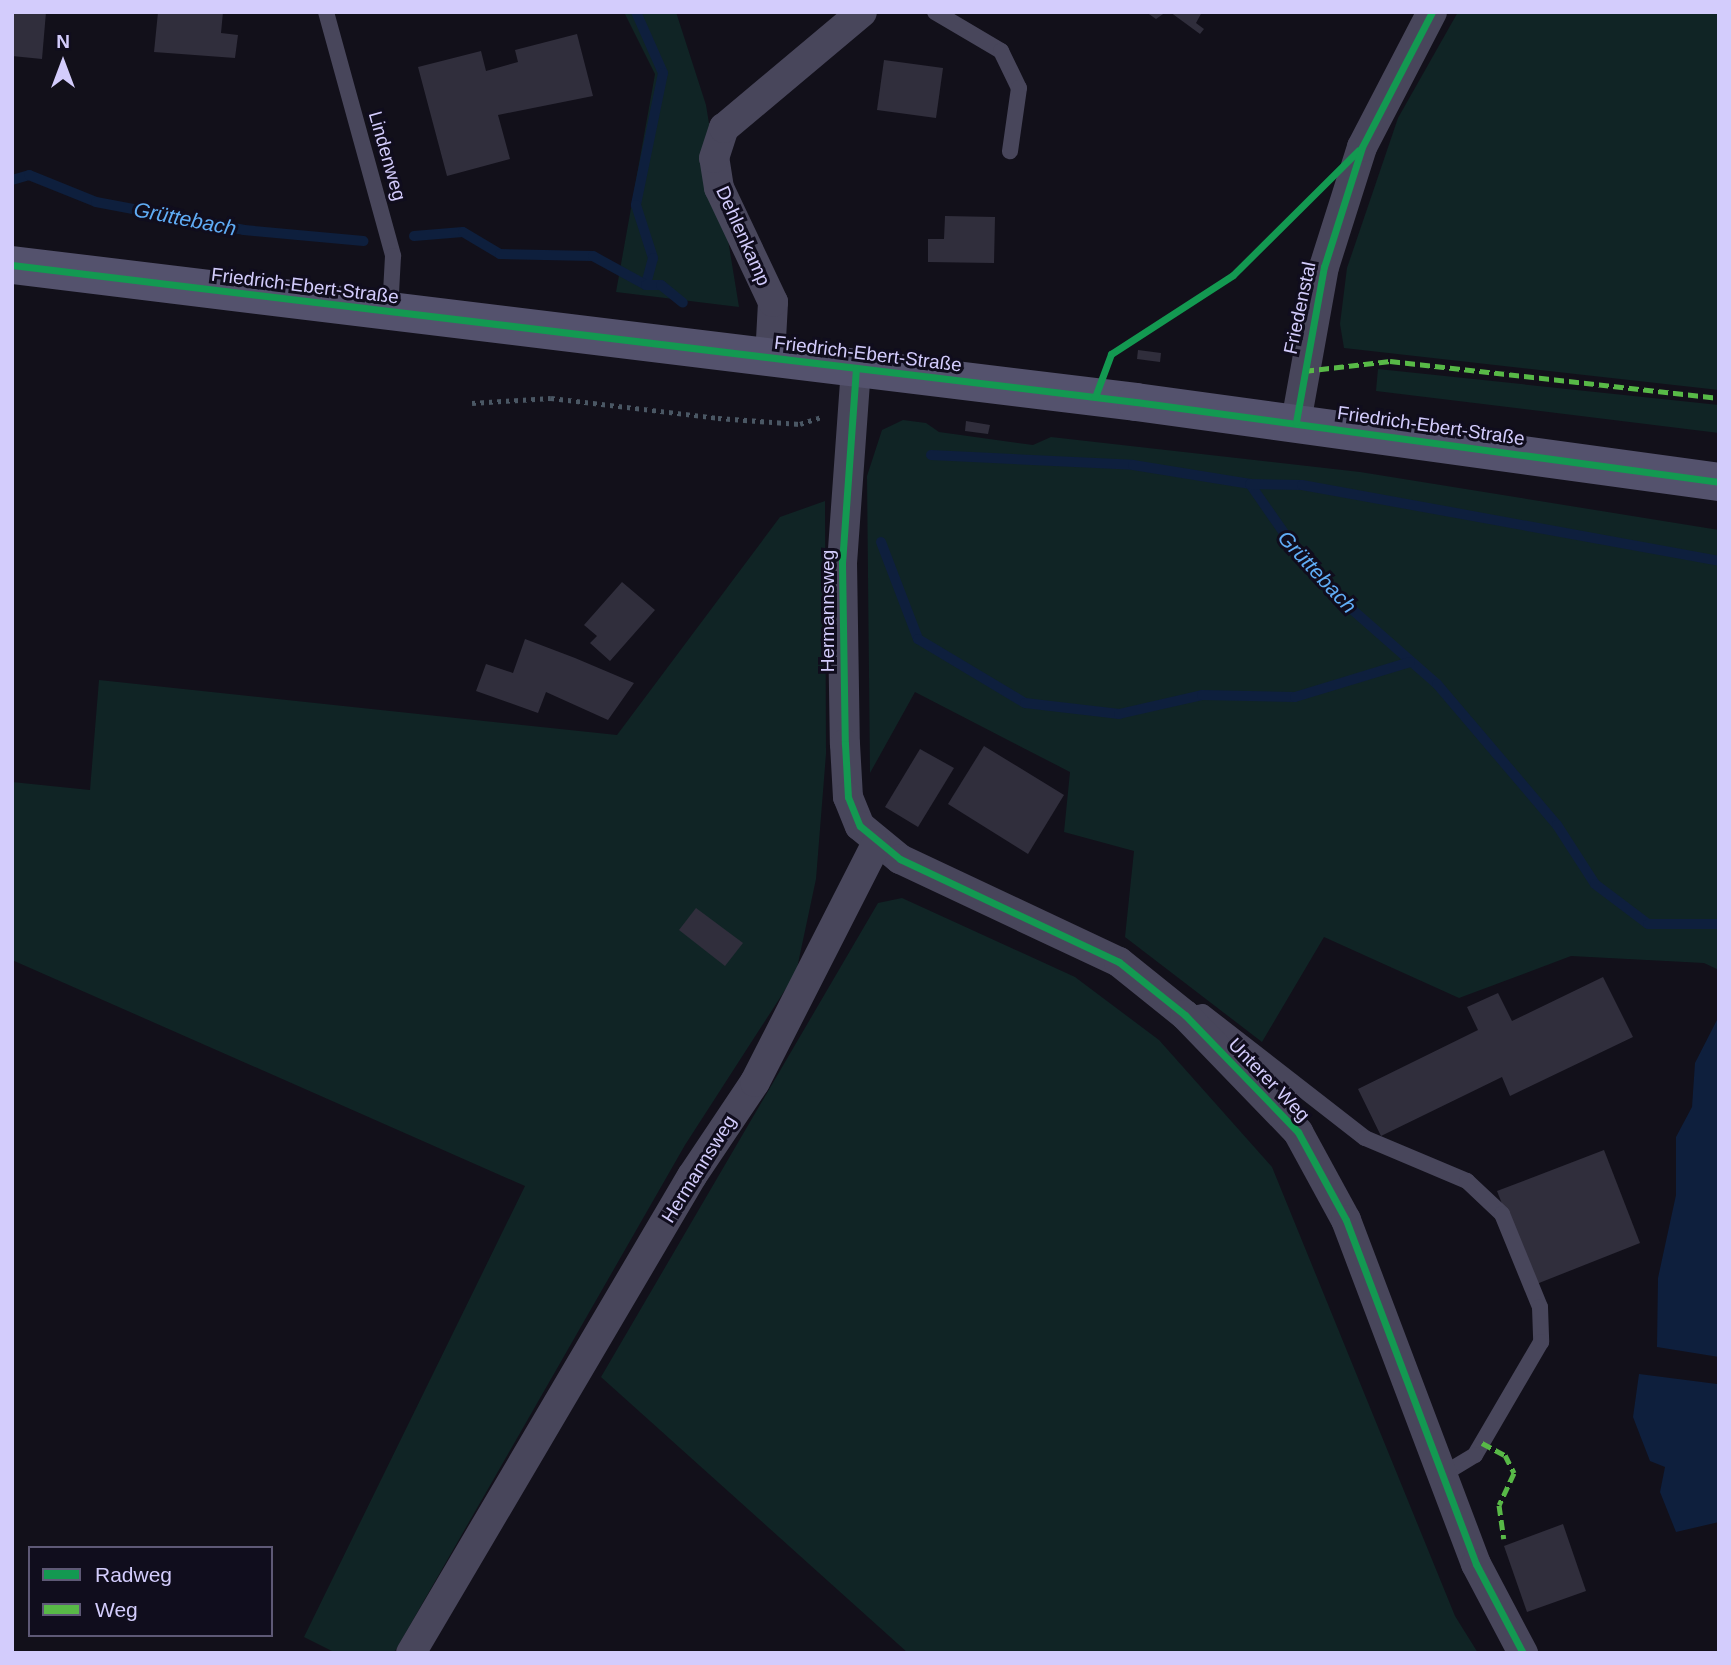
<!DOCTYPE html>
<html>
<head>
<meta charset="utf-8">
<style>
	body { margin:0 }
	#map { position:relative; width:1731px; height:1665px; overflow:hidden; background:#12101a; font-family:Arial,sans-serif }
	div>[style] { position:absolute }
	.green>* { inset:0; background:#102425 }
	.water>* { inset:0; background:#0e1f3d }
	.stream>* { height:10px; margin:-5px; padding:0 5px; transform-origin:5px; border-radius:5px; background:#0e1f3d }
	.building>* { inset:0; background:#302e3c }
	.path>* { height:4.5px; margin-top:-2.25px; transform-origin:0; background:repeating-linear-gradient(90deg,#4a5764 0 3.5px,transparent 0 8.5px) }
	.lane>* { height:16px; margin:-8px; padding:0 8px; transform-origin:8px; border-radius:8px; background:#48465b }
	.street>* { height:30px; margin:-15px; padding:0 15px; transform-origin:15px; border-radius:15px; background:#48465b }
	.secondary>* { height:38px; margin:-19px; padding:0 19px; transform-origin:19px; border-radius:19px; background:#54526d }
	.quiet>* { height:5px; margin-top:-2.5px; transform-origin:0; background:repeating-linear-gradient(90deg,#58b947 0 10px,transparent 0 15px) }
	.cycleway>* { height:7px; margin:-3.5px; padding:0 3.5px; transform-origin:3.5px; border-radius:3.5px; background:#139951 }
	span { translate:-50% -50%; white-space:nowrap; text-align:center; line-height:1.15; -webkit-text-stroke:6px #100d1d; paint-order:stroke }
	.street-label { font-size:19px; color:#d3ccfc }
	.water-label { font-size:21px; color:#60adf6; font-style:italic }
	.frame { position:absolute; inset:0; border:14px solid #d3ccfc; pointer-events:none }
	.legend { position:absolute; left:28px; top:1546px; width:245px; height:91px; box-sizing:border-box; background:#100d1d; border:2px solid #5e5976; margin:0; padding:9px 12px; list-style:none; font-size:21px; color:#d3ccfc }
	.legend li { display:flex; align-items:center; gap:14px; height:35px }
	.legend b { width:35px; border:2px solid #5e5976 }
	.north { position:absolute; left:28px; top:28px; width:70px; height:70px; -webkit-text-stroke:5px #100d1d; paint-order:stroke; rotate:0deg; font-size:19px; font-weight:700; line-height:28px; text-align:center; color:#d3ccfc }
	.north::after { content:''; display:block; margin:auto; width:24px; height:32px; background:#d3ccfc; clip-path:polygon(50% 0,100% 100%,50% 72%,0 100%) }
</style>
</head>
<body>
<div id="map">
	<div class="green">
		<div style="clip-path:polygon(624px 12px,676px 12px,706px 105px,739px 307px,616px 292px,655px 74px)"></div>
		<div style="clip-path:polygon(1458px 12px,1719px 12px,1719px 390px,1344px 348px,1340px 324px,1347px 268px,1398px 118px)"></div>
		<div style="clip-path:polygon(1378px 369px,1719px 405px,1719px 433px,1376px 391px)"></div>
		<div style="clip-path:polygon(903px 420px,926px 423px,939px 432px,1033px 445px,1051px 437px,1360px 472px,1719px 530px,1719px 970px,1704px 963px,1571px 956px,1459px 998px,1324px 937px,1262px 1042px,1125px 937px,1134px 851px,1064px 832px,1070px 772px,915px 692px,870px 773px,867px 476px,882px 430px)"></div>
		<div style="clip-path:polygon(825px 501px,826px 754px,816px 879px,796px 973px,685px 1145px,394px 1653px,336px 1653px,304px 1637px,525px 1186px,12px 960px,12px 782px,90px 790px,99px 680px,617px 735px,780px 517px)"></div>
		<div style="clip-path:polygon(902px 898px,1075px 977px,1159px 1040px,1272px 1167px,1455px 1616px,1478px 1653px,908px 1653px,601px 1377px,878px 903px)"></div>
	</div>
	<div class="water">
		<div style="clip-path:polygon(1719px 1016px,1719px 1357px,1657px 1347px,1658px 1278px,1676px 1195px,1676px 1137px,1692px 1107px,1695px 1063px)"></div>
		<div style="clip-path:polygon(1639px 1374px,1717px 1384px,1719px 1522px,1676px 1532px,1660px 1492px,1665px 1467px,1650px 1461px,1633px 1417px)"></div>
	</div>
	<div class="stream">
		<div style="left:636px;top:12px;width:67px;rotate:66.1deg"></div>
		<div style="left:663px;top:73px;width:135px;rotate:101.6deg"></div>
		<div style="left:636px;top:205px;width:56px;rotate:72.2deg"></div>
		<div style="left:653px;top:258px;width:28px;rotate:105deg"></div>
		<div style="left:12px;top:180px;width:18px;rotate:-16deg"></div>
		<div style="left:29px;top:175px;width:72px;rotate:21.9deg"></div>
		<div style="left:96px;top:202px;width:151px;rotate:10.7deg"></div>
		<div style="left:244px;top:230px;width:120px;rotate:5.3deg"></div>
		<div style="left:414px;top:236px;width:49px;rotate:-4.7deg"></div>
		<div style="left:463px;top:232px;width:43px;rotate:30.7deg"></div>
		<div style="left:500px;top:254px;width:93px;rotate:1.2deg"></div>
		<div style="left:593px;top:256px;width:60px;rotate:28.7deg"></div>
		<div style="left:646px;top:285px;width:15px"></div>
		<div style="left:661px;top:285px;width:28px;rotate:39deg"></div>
		<div style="left:931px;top:455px;width:202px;rotate:2.8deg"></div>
		<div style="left:1133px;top:465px;width:119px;rotate:9.2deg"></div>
		<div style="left:1250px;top:484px;width:112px;rotate:55.2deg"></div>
		<div style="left:1314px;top:576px;width:164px;rotate:41.3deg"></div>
		<div style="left:1437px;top:684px;width:185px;rotate:49.6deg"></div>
		<div style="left:1557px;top:825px;width:70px;rotate:57.2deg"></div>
		<div style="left:1595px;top:884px;width:66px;rotate:37deg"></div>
		<div style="left:1648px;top:924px;width:71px"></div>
		<div style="left:1250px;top:484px;width:52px;rotate:1.1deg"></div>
		<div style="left:1302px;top:485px;width:424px;rotate:10.3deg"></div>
		<div style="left:881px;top:542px;width:104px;rotate:69.1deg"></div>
		<div style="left:918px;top:639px;width:125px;rotate:30.9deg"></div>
		<div style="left:1025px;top:703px;width:95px;rotate:6.7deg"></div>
		<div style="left:1119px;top:714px;width:85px;rotate:-12.9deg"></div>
		<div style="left:1202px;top:695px;width:93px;rotate:1.2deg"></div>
		<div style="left:1295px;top:697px;width:120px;rotate:-16.9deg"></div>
	</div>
	<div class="building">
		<div style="clip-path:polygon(12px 12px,46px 12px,42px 59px,12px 56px)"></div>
		<div style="clip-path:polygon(158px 12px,223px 12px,221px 33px,238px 35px,235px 58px,154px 52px)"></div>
		<div style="clip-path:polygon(1146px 12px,1166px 12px,1156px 19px)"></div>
		<div style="clip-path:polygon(1170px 12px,1202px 12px,1196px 23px,1204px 29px,1200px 34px)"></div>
		<div style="clip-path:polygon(577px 34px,593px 96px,498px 115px,510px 159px,447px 176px,418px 67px,481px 51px,486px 71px,518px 62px,515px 50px)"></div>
		<div style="clip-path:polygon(884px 60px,943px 68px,936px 118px,877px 110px)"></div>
		<div style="clip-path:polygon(945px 216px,995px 217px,994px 263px,928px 262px,928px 239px,944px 239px)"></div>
		<div style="clip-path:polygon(1138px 350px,1161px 353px,1160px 362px,1137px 359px)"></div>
		<div style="clip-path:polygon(966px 421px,990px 425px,988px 434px,965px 431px)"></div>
		<div style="clip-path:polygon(622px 582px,655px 610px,610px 661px,590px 643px,597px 636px,584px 625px)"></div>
		<div style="clip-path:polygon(525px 639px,575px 658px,634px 683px,608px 720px,546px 692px,538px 713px,476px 691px,486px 664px,513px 673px)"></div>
		<div style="clip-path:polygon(984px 746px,1064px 795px,1028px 854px,948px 804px)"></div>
		<div style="clip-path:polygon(920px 749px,954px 768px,918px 827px,885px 807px)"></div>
		<div style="clip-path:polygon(696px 908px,743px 943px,725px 966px,679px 930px)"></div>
		<div style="clip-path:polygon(1603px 977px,1633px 1037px,1510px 1096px,1502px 1077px,1381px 1136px,1358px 1089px,1478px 1030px,1467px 1007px,1498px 993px,1512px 1021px)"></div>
		<div style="clip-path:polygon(1604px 1150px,1640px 1243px,1534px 1285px,1497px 1191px)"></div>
		<div style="clip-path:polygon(1563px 1524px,1586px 1591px,1527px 1612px,1504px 1546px)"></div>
	</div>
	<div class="path">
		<div style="left:472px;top:403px;width:79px;rotate:-3.6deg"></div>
		<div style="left:551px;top:398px;width:168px;rotate:6.8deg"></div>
		<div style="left:718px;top:418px;width:82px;rotate:4.2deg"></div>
		<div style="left:800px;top:424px;width:23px;rotate:-18deg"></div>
	</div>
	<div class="lane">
		<div style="left:326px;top:12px;width:253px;rotate:74.6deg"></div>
		<div style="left:393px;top:256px;width:55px;rotate:93.1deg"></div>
		<div style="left:935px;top:12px;width:77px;rotate:30.6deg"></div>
		<div style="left:1001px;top:51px;width:41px;rotate:64.1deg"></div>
		<div style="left:1019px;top:88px;width:64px;rotate:98.1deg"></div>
		<div style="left:1185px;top:1015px;width:18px;rotate:-9deg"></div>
		<div style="left:1203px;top:1012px;width:205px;rotate:37.9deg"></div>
		<div style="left:1365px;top:1138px;width:111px;rotate:22.9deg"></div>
		<div style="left:1467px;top:1181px;width:48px;rotate:43.3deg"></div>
		<div style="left:1502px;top:1214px;width:100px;rotate:67.8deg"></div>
		<div style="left:1540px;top:1307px;width:35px;rotate:88deg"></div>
		<div style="left:1541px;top:1342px;width:131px;rotate:120.3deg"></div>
		<div style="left:1475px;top:1455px;width:39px;rotate:149deg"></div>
	</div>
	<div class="street">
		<div style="left:770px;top:358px;width:56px;rotate:-86.9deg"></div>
		<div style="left:773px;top:302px;width:126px;rotate:-115.3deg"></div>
		<div style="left:719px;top:188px;width:30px;rotate:-99deg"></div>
		<div style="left:714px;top:158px;width:32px;rotate:-72deg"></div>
		<div style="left:724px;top:128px;width:180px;rotate:-40deg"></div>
		<div style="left:856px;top:368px;width:195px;rotate:94.1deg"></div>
		<div style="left:842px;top:562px;width:182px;rotate:89.1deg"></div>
		<div style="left:845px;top:744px;width:53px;rotate:86.8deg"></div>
		<div style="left:848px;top:797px;width:31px;rotate:68deg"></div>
		<div style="left:860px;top:826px;width:52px;rotate:39.5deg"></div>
		<div style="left:900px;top:859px;width:242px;rotate:25.2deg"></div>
		<div style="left:1119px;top:962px;width:85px;rotate:38.8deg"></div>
		<div style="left:1185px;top:1015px;width:163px;rotate:46deg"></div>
		<div style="left:1298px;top:1132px;width:100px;rotate:61.4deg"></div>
		<div style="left:1346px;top:1220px;width:368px;rotate:69.3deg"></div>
		<div style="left:1476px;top:1564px;width:101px;rotate:62.2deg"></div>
		<div style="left:1296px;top:422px;width:158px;rotate:-79.8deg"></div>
		<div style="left:1324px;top:267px;width:126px;rotate:-72.4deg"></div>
		<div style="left:1362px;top:147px;width:152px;rotate:-62.6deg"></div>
		<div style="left:411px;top:1653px;width:554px;rotate:-59.5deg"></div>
		<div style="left:692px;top:1176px;width:113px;rotate:-56.2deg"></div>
		<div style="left:755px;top:1082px;width:266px;rotate:-63deg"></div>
	</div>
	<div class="secondary">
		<div style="left:12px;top:265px;width:1132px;rotate:6.95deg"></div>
		<div style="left:1136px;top:402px;width:588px;rotate:7.81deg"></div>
	</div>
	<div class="quiet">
		<div style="left:1304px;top:371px;width:87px;rotate:-6.6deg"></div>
		<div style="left:1390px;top:361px;width:331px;rotate:6.4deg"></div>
		<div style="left:1482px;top:1443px;width:26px;rotate:28deg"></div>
		<div style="left:1505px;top:1455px;width:20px;rotate:63deg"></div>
		<div style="left:1514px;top:1473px;width:35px;rotate:115deg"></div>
		<div style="left:1499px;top:1505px;width:34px;rotate:82deg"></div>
	</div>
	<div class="cycleway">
		<div style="left:12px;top:265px;width:1132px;rotate:6.95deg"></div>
		<div style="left:1136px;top:402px;width:588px;rotate:7.81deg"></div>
		<div style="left:856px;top:368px;width:195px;rotate:94.1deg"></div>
		<div style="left:842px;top:562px;width:182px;rotate:89.1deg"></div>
		<div style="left:845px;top:744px;width:53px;rotate:86.8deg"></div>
		<div style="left:848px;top:797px;width:31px;rotate:68deg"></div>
		<div style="left:860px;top:826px;width:52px;rotate:39.5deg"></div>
		<div style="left:900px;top:859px;width:242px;rotate:25.2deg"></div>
		<div style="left:1119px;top:962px;width:85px;rotate:38.8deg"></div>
		<div style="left:1185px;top:1015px;width:163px;rotate:46deg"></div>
		<div style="left:1298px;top:1132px;width:100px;rotate:61.4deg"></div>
		<div style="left:1346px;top:1220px;width:368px;rotate:69.3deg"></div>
		<div style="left:1476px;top:1564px;width:101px;rotate:62.2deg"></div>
		<div style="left:1095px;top:397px;width:46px;rotate:-69.6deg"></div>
		<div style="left:1111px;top:354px;width:145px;rotate:-32.9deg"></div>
		<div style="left:1233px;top:275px;width:177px;rotate:-44.8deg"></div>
		<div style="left:1296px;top:422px;width:158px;rotate:-79.8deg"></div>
		<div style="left:1324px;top:267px;width:126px;rotate:-72.4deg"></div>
		<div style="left:1362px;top:147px;width:152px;rotate:-62.6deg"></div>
	</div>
	<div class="street-label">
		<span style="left:387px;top:156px;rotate:74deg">Lindenweg</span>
		<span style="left:743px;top:236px;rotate:66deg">Dehlenkamp</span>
		<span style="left:305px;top:286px;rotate:7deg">Friedrich-Ebert-Straße</span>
		<span style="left:1300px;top:308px;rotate:-78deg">Friedenstal</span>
		<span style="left:868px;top:354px;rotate:7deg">Friedrich-Ebert-Straße</span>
		<span style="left:1431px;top:426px;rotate:8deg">Friedrich-Ebert-Straße</span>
		<span style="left:828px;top:611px;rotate:-90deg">Hermannsweg</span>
		<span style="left:1269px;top:1080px;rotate:46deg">Unterer Weg</span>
		<span style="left:699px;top:1169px;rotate:-58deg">Hermannsweg</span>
	</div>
	<div class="water-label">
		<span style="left:185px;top:219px;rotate:11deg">Grüttebach</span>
		<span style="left:1317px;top:572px;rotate:47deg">Grüttebach</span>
	</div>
	<div class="frame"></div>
	<ul class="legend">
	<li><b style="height:9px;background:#139951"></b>Radweg</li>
	<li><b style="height:9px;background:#58b947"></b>Weg</li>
	</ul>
	<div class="north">N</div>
</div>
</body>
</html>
